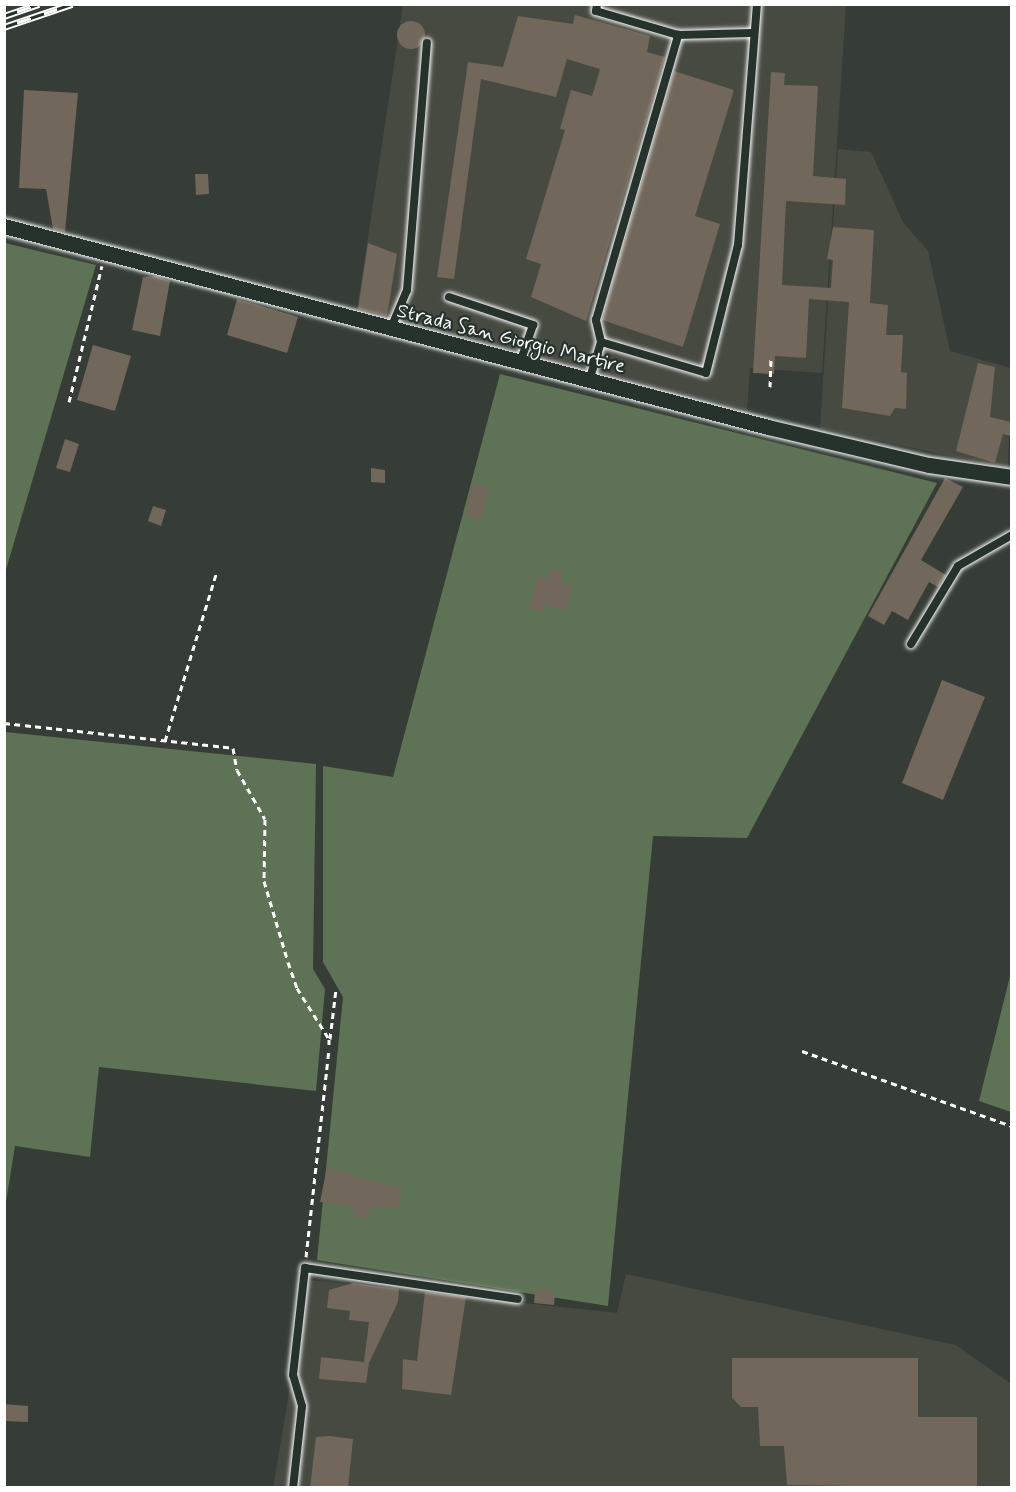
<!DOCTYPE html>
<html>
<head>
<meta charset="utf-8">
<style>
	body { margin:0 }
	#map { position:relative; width:1016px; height:1492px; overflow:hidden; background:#353d36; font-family:Mynerve,sans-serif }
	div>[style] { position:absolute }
	.built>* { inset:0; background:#474a41 }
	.green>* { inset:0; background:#5e7255 }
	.building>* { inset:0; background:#72675b }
	.round { border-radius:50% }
	.path>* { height:3px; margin-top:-1.5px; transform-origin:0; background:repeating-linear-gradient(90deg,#fff 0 6px,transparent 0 10.5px) }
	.roads { filter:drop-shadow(0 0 2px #fff) drop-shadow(0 0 2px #fff) }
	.lane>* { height:8px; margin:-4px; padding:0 4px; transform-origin:4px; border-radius:4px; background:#26332d }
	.street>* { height:15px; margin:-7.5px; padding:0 7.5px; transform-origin:7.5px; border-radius:7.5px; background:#26332d }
	.rail>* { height:7px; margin-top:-3.5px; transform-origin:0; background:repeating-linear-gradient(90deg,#26332d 0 14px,#fff 0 28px); box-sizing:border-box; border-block:2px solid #fff }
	span { translate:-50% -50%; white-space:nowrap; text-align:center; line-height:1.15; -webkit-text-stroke:4.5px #26332d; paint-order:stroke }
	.street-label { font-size:20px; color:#fff }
	.frame { position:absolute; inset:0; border:6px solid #fff; pointer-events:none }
</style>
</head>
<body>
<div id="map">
	<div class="built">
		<div style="clip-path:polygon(403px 5px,846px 5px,822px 373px,750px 368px,747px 410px,357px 310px)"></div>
		<div style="clip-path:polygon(838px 149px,871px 152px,903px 222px,928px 251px,950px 351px,1011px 368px,1008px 468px,820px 428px)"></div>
		<div style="clip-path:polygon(626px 1274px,956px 1345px,1011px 1384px,1011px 1487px,273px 1488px,308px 1280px,617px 1313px)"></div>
	</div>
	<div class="green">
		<div style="clip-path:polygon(5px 243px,96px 265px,5px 573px,4px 243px)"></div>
		<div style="clip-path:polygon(500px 374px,937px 483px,747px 838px,653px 836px,608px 1306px,317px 1260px,343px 997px,323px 962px,323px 766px,393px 777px)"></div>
		<div style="clip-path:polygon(5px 732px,316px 764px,313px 969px,325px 989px,316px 1091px,99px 1067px,90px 1157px,15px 1146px,5px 1208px)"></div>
		<div style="clip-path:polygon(1011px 972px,1011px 1112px,979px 1101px)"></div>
	</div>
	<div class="building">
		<div style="clip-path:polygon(575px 15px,650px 36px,647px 52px,665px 57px,586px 321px,531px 297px,541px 264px,526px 259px,565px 130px,560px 129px,571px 90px,592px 96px,600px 69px,567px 59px,556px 97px,481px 79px,454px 279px,437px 277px,468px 62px,503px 67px,518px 16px,573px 24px)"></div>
		<div class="round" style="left:397px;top:21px;width:28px;height:28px"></div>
		<div style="clip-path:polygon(674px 71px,734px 90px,695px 216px,720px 224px,683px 347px,602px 320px)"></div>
		<div style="clip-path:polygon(771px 72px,785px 73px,784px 85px,818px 86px,813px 176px,846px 179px,845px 205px,786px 201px,782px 285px,831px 288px,833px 260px,827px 259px,833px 227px,874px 230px,870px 303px,888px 305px,886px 335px,903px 335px,901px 372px,907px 373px,906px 409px,895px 408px,890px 416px,842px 408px,849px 302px,809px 299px,806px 358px,775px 356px,774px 374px,753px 373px)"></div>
		<div style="clip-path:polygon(24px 90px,78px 93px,65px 232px,53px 229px,46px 189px,19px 188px)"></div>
		<div style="clip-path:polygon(195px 174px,208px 174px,209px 194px,196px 195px)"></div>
		<div style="clip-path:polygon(368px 243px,397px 254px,387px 316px,358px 309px)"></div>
		<div style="clip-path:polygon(155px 276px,170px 281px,160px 336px,132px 330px,143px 277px)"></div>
		<div style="clip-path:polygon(237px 299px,298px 317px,287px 353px,227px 335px)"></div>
		<div style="clip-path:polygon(93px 345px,131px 356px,115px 411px,77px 400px)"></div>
		<div style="clip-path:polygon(978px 363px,995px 367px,990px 417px,1011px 422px,1011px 436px,1003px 434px,995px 463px,956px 451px)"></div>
		<div style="clip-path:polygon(65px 439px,79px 444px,70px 472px,56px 468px)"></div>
		<div style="clip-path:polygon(371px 468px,385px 470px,385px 483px,371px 482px)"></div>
		<div style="clip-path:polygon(945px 478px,963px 487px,921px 560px,946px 575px,938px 587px,929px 582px,908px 620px,892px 611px,884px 625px,868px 616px)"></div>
		<div style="clip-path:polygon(473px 483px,490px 487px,481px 520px,465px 516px)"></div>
		<div style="clip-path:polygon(153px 506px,166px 510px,161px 526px,148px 521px)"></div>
		<div style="clip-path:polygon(550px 568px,563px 571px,561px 582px,572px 585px,566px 611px,544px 605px,542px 612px,529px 609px,537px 576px,548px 578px)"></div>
		<div style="clip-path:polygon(942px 680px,985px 697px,943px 800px,902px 783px)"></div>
		<div style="clip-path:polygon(327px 1167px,402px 1189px,399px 1207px,369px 1208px,368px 1219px,353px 1217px,354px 1206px,320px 1202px)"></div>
		<div style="clip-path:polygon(353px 1283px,399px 1289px,398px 1302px,369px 1363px,366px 1383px,319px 1379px,321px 1357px,364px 1362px,369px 1322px,349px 1320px,350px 1311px,327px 1308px,329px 1290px)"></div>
		<div style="clip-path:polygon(535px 1289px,555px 1291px,554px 1305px,534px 1303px)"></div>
		<div style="clip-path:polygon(425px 1292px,466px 1297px,451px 1395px,402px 1389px,403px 1359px,417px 1361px)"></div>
		<div style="clip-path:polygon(732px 1358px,918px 1358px,918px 1417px,977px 1417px,977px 1488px,787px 1485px,784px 1446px,760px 1446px,758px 1407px,741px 1407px,732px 1398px)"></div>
		<div style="clip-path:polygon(4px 1404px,28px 1406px,28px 1422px,4px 1421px)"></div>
		<div style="clip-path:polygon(330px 1436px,353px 1439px,348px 1488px,310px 1488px,316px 1437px)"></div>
	</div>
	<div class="path">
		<div style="left:770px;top:387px;width:31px;rotate:-88deg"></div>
		<div style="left:69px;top:402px;width:140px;rotate:-76.4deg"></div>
		<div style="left:4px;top:723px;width:230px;rotate:6.2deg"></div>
		<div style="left:233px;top:748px;width:22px;rotate:80deg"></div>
		<div style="left:237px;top:770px;width:56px;rotate:60.3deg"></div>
		<div style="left:265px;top:819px;width:62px;rotate:90.9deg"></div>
		<div style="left:264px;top:881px;width:84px;rotate:73.5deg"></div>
		<div style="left:288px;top:962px;width:28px;rotate:71deg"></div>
		<div style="left:297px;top:988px;width:60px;rotate:57.9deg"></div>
		<div style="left:329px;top:1039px;width:10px;rotate:90deg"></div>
		<div style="left:165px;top:741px;width:175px;rotate:-73deg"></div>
		<div style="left:330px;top:1039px;width:50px;rotate:-83.2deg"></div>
		<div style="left:802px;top:1051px;width:223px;rotate:19.7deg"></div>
		<div style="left:306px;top:1257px;width:209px;rotate:-83.7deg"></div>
	</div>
	<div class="roads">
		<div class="lane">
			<div style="left:597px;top:4px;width:7px;rotate:98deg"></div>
			<div style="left:596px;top:11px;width:85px;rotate:16.3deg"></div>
			<div style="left:678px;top:35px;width:73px;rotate:-1.6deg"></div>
			<div style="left:449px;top:297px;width:89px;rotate:18.4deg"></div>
			<div style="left:533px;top:325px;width:40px;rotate:108.9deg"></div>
			<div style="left:391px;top:328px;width:41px;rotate:-67.2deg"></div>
			<div style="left:407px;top:290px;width:248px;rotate:-85.4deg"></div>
			<div style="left:601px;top:342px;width:109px;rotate:16.4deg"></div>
			<div style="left:706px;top:373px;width:132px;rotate:-76deg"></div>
			<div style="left:738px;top:245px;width:242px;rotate:-85.5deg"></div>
			<div style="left:589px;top:381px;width:41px;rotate:-72.9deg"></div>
			<div style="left:601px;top:342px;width:23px;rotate:-103deg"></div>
			<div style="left:596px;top:320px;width:297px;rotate:-73.9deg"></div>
			<div style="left:911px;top:644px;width:91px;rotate:-58.9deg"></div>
			<div style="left:958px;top:566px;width:62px;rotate:-29.9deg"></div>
			<div style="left:293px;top:1488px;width:82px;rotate:-83.7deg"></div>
			<div style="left:302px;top:1406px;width:32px;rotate:-106deg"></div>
			<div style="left:293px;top:1375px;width:108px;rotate:-83.6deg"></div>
			<div style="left:305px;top:1268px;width:215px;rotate:8.3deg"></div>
		</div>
		<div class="street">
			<div style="left:4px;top:226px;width:790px;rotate:14.74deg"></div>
			<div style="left:768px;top:427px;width:165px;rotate:13.3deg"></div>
			<div style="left:929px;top:465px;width:84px;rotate:8.2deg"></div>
		</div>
	</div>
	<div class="rail">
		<div style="left:4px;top:16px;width:37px;rotate:-19deg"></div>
		<div style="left:4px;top:27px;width:72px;rotate:-18.7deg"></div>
	</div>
	<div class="street-label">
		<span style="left:511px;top:339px;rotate:14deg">Strada San Giorgio Martire</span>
	</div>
	<div class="frame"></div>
</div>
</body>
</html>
